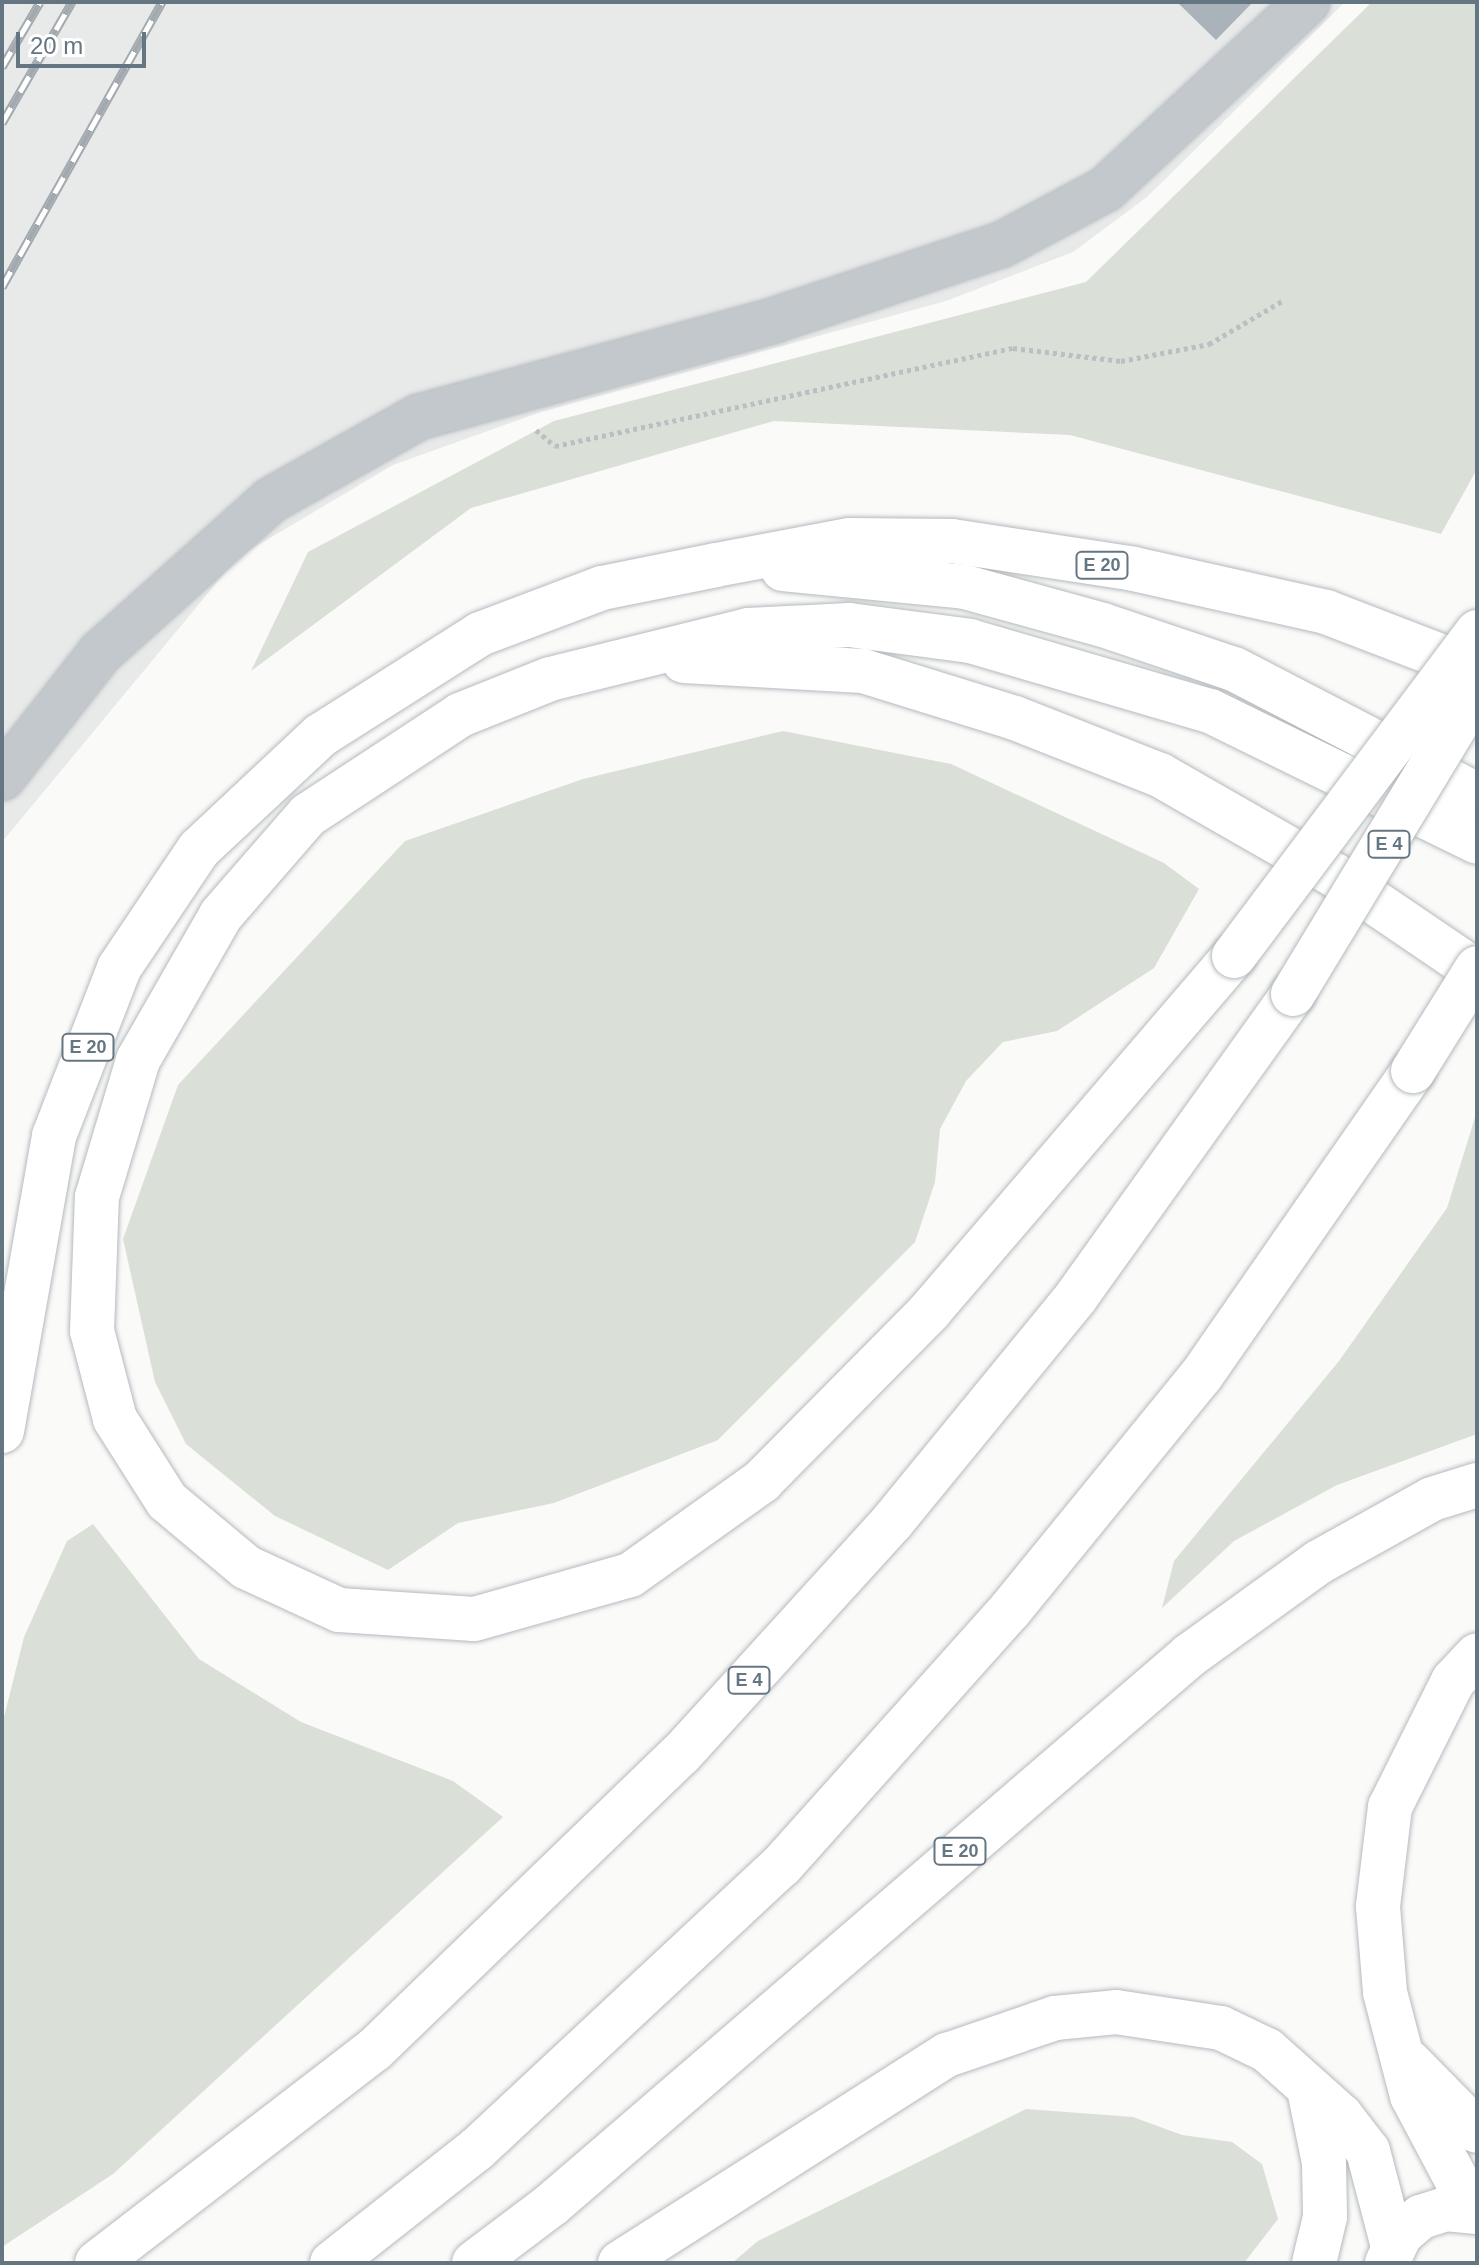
<!DOCTYPE html>
<html>
<head>
<meta charset="utf-8">
<style>
	body { margin:0 }
	#map { position:relative; width:1479px; height:2265px; overflow:hidden; background:#fafaf8; font-family:Helvetica,sans-serif }
	div>[style] { position:absolute }
	.built>* { inset:0; background:#e8e9e9 }
	.green>* { inset:0; background:#dadfd7 }
	.building>* { inset:0; background:#aab3b9 }
	.path>* { height:5px; margin-top:-2.5px; transform-origin:0; background:repeating-linear-gradient(90deg,#bbbfc2 0 4px,transparent 0 8px) }
	.roads { filter:drop-shadow(0 0 2px #b5babe) drop-shadow(0 0 2px #b5babe) }
	.minor>* { height:44px; margin:-22px; padding:0 22px; transform-origin:22px; border-radius:22px; background:#c3c8cc }
	.major>* { height:44px; margin:-22px; padding:0 22px; transform-origin:22px; border-radius:22px; background:#fff }
	.highway>* { height:44px; margin:-22px; padding:0 22px; transform-origin:22px; border-radius:22px; background:#fff }
	.rail>* { height:9px; margin-top:-4.5px; transform-origin:0; background:repeating-linear-gradient(90deg,#fff 0 18px,#a2aab0 0 36px); box-sizing:border-box; border-block:2px solid #a2aab0 }
	.bridges { filter:drop-shadow(0 0 2px #b4b9bd) drop-shadow(0 0 2px #b4b9bd) }
	.highway-bridge>* { height:44px; margin:-22px; padding:0 22px; transform-origin:22px; border-radius:22px; background:#fff }
	span { translate:-50% -50%; white-space:nowrap; text-align:center; line-height:1.15; -webkit-text-stroke:8px #fff; paint-order:stroke }
	.shield-label span { padding:2px 6px; background:#fff; border:2px solid; border-radius:6px; -webkit-text-stroke-width:0 }
	.shield-label { font-size:18px; color:#657683; font-weight:700 }
	.frame { position:absolute; inset:0; border:4px solid #657683; pointer-events:none }
	.scale { position:absolute; left:16px; top:32px; width:130px; height:36px; box-sizing:border-box; border:4px solid #657683; border-top:0; padding-left:10px; font-size:24px; line-height:28px; white-space:nowrap; color:#657683; -webkit-text-stroke:6px #fff; paint-order:stroke }
</style>
</head>
<body>
<div id="map">
	<div class="built">
		<div style="clip-path:polygon(2px 2px,1345px 2px,1147px 197px,1073px 252px,946px 301px,541px 412px,393px 465px,238px 557px,2px 842px)"></div>
	</div>
	<div class="green">
		<div style="clip-path:polygon(1372px 2px,1477px 2px,1477px 469px,1441px 534px,1070px 435px,774px 421px,471px 508px,251px 671px,308px 552px,554px 421px,1086px 282px)"></div>
		<div style="clip-path:polygon(783px 731px,951px 764px,1164px 863px,1199px 889px,1154px 968px,1057px 1031px,1003px 1042px,966px 1081px,940px 1129px,935px 1182px,915px 1242px,718px 1440px,554px 1503px,458px 1523px,388px 1570px,275px 1516px,186px 1444px,155px 1382px,123px 1239px,178px 1085px,405px 841px,583px 779px)"></div>
		<div style="clip-path:polygon(1477px 1111px,1477px 1434px,1337px 1485px,1234px 1541px,1162px 1608px,1174px 1561px,1339px 1361px,1447px 1208px)"></div>
		<div style="clip-path:polygon(93px 1524px,199px 1659px,301px 1722px,453px 1781px,503px 1817px,113px 2174px,2px 2247px,2px 1725px,24px 1637px,67px 1541px)"></div>
		<div style="clip-path:polygon(1026px 2109px,1133px 2117px,1182px 2135px,1232px 2142px,1262px 2164px,1278px 2219px,1244px 2263px,732px 2263px,758px 2241px)"></div>
	</div>
	<div class="building">
		<div style="clip-path:polygon(1177px 2px,1253px 2px,1216px 40px)"></div>
	</div>
	<div class="path">
		<div style="left:536px;top:430px;width:25px;rotate:40deg"></div>
		<div style="left:555px;top:446px;width:468px;rotate:-12.1deg"></div>
		<div style="left:1013px;top:348px;width:109px;rotate:6.9deg"></div>
		<div style="left:1121px;top:361px;width:90px;rotate:-10.9deg"></div>
		<div style="left:1209px;top:344px;width:87px;rotate:-30.4deg"></div>
	</div>
	<div class="roads">
		<div class="minor">
			<div style="left:2px;top:778px;width:159px;rotate:-51.9deg"></div>
			<div style="left:100px;top:653px;width:229px;rotate:-41.8deg"></div>
			<div style="left:271px;top:500px;width:170px;rotate:-29.3deg"></div>
			<div style="left:419px;top:417px;width:369px;rotate:-15.2deg"></div>
			<div style="left:775px;top:320px;width:238px;rotate:-18.4deg"></div>
			<div style="left:1001px;top:245px;width:119px;rotate:-28.1deg"></div>
			<div style="left:1106px;top:189px;width:275px;rotate:-42.9deg"></div>
		</div>
		<div class="major">
			<div style="left:1387px;top:2263px;width:31px;rotate:-65deg"></div>
			<div style="left:1400px;top:2235px;width:28px;rotate:-41deg"></div>
			<div style="left:1421px;top:2217px;width:26px;rotate:-18deg"></div>
			<div style="left:1446px;top:2209px;width:31px;rotate:6deg"></div>
		</div>
		<div class="highway">
			<div style="left:783px;top:569px;width:183px;rotate:5.6deg"></div>
			<div style="left:965px;top:587px;width:143px;rotate:15.4deg"></div>
			<div style="left:1103px;top:625px;width:138px;rotate:18.6deg"></div>
			<div style="left:1234px;top:669px;width:274px;rotate:27.4deg"></div>
			<div style="left:684px;top:661px;width:179px;rotate:3.2deg"></div>
			<div style="left:863px;top:671px;width:159px;rotate:17.2deg"></div>
			<div style="left:1015px;top:718px;width:156px;rotate:21.5deg"></div>
			<div style="left:1160px;top:775px;width:203px;rotate:29.8deg"></div>
			<div style="left:1336px;top:876px;width:171px;rotate:34.2deg"></div>
			<div style="left:1234px;top:956px;width:467px;rotate:130.6deg"></div>
			<div style="left:930px;top:1311px;width:239px;rotate:134.7deg"></div>
			<div style="left:762px;top:1481px;width:162px;rotate:144.5deg"></div>
			<div style="left:630px;top:1575px;width:162px;rotate:164.2deg"></div>
			<div style="left:474px;top:1619px;width:135px;rotate:-176.2deg"></div>
			<div style="left:339px;top:1610px;width:102px;rotate:-155.2deg"></div>
			<div style="left:246px;top:1567px;width:103px;rotate:-140.1deg"></div>
			<div style="left:167px;top:1501px;width:97px;rotate:-122.4deg"></div>
			<div style="left:115px;top:1419px;width:91px;rotate:-104.6deg"></div>
			<div style="left:92px;top:1331px;width:134px;rotate:-87.9deg"></div>
			<div style="left:97px;top:1197px;width:143px;rotate:-73.3deg"></div>
			<div style="left:138px;top:1060px;width:167px;rotate:-60.2deg"></div>
			<div style="left:221px;top:915px;width:133px;rotate:-49deg"></div>
			<div style="left:308px;top:815px;width:182px;rotate:-33.3deg"></div>
			<div style="left:460px;top:715px;width:97px;rotate:-21.8deg"></div>
			<div style="left:550px;top:679px;width:204px;rotate:-13.9deg"></div>
			<div style="left:748px;top:630px;width:101px;rotate:-2.8deg"></div>
			<div style="left:849px;top:625px;width:122px;rotate:7.5deg"></div>
			<div style="left:970px;top:641px;width:250px;rotate:16.3deg"></div>
			<div style="left:1210px;top:711px;width:297px;rotate:26.1deg"></div>
			<div style="left:2px;top:1431px;width:300px;rotate:-80deg"></div>
			<div style="left:54px;top:1136px;width:180px;rotate:-68.8deg"></div>
			<div style="left:119px;top:968px;width:143px;rotate:-56.1deg"></div>
			<div style="left:199px;top:849px;width:167px;rotate:-43.1deg"></div>
			<div style="left:321px;top:735px;width:188px;rotate:-32.4deg"></div>
			<div style="left:480px;top:634px;width:130px;rotate:-20.7deg"></div>
			<div style="left:602px;top:588px;width:116px;rotate:-11.4deg"></div>
			<div style="left:716px;top:565px;width:136px;rotate:-10.6deg"></div>
			<div style="left:850px;top:540px;width:102px;rotate:0.6deg"></div>
			<div style="left:952px;top:541px;width:184px;rotate:8.7deg"></div>
			<div style="left:1134px;top:569px;width:197px;rotate:12.6deg"></div>
			<div style="left:1326px;top:612px;width:162px;rotate:21deg"></div>
			<div style="left:1408px;top:2061px;width:98px;rotate:45.4deg"></div>
			<div style="left:1309px;top:2089px;width:76px;rotate:78.5deg"></div>
			<div style="left:1324px;top:2163px;width:54px;rotate:88.9deg"></div>
			<div style="left:1325px;top:2217px;width:47px;rotate:103.4deg"></div>
			<div style="left:1473px;top:2211px;width:130px;rotate:-117.9deg"></div>
			<div style="left:1412px;top:2096px;width:107px;rotate:-104.6deg"></div>
			<div style="left:1385px;top:1992px;width:86px;rotate:-94.7deg"></div>
			<div style="left:1378px;top:1906px;width:100px;rotate:-83.1deg"></div>
			<div style="left:1390px;top:1807px;width:141px;rotate:-63.4deg"></div>
			<div style="left:1453px;top:1681px;width:35px;rotate:-47deg"></div>
			<div style="left:97px;top:2263px;width:349px;rotate:-37.6deg"></div>
			<div style="left:374px;top:2050px;width:426px;rotate:-44deg"></div>
			<div style="left:681px;top:1754px;width:314px;rotate:-47.7deg"></div>
			<div style="left:892px;top:1522px;width:291px;rotate:-50.7deg"></div>
			<div style="left:1076px;top:1297px;width:373px;rotate:-54.4deg"></div>
			<div style="left:332px;top:2263px;width:184px;rotate:-38.2deg"></div>
			<div style="left:477px;top:2149px;width:415px;rotate:-43deg"></div>
			<div style="left:781px;top:1866px;width:343px;rotate:-48.2deg"></div>
			<div style="left:1010px;top:1610px;width:302px;rotate:-50.8deg"></div>
			<div style="left:1201px;top:1376px;width:371px;rotate:-55.2deg"></div>
			<div style="left:474px;top:2263px;width:96px;rotate:-37deg"></div>
			<div style="left:551px;top:2205px;width:843px;rotate:-40.72deg"></div>
			<div style="left:1190px;top:1655px;width:159px;rotate:-35.8deg"></div>
			<div style="left:1319px;top:1562px;width:129px;rotate:-29.1deg"></div>
			<div style="left:1432px;top:1499px;width:47px;rotate:-17.3deg"></div>
			<div style="left:620px;top:2263px;width:388px;rotate:-32.5deg"></div>
			<div style="left:947px;top:2055px;width:114px;rotate:-18.9deg"></div>
			<div style="left:1055px;top:2018px;width:61px;rotate:-5.6deg"></div>
			<div style="left:1116px;top:2012px;width:106px;rotate:8.7deg"></div>
			<div style="left:1221px;top:2028px;width:51px;rotate:25.6deg"></div>
			<div style="left:1267px;top:2050px;width:99px;rotate:41.7deg"></div>
			<div style="left:1341px;top:2116px;width:44px;rotate:52.4deg"></div>
			<div style="left:1368px;top:2151px;width:98px;rotate:75.3deg"></div>
		</div>
	</div>
	<div class="rail">
		<div style="left:2px;top:67px;width:75px;rotate:-59.7deg"></div>
		<div style="left:2px;top:123px;width:140px;rotate:-60deg"></div>
		<div style="left:2px;top:287px;width:327px;rotate:-60.7deg"></div>
	</div>
	<div class="bridges">
		<div class="highway-bridge">
			<div style="left:1234px;top:956px;width:405px;rotate:-53.1deg"></div>
			<div style="left:1293px;top:994px;width:355px;rotate:-58.8deg"></div>
			<div style="left:1413px;top:1071px;width:121px;rotate:-58.1deg"></div>
		</div>
	</div>
	<div class="shield-label">
		<span style="left:1102px;top:565px">E 20</span>
		<span style="left:1389px;top:844px">E 4</span>
		<span style="left:88px;top:1047px">E 20</span>
		<span style="left:749px;top:1680px">E 4</span>
		<span style="left:960px;top:1851px">E 20</span>
	</div>
	<div class="frame"></div>
	<div class="scale">20 m</div>
</div>
</body>
</html>
